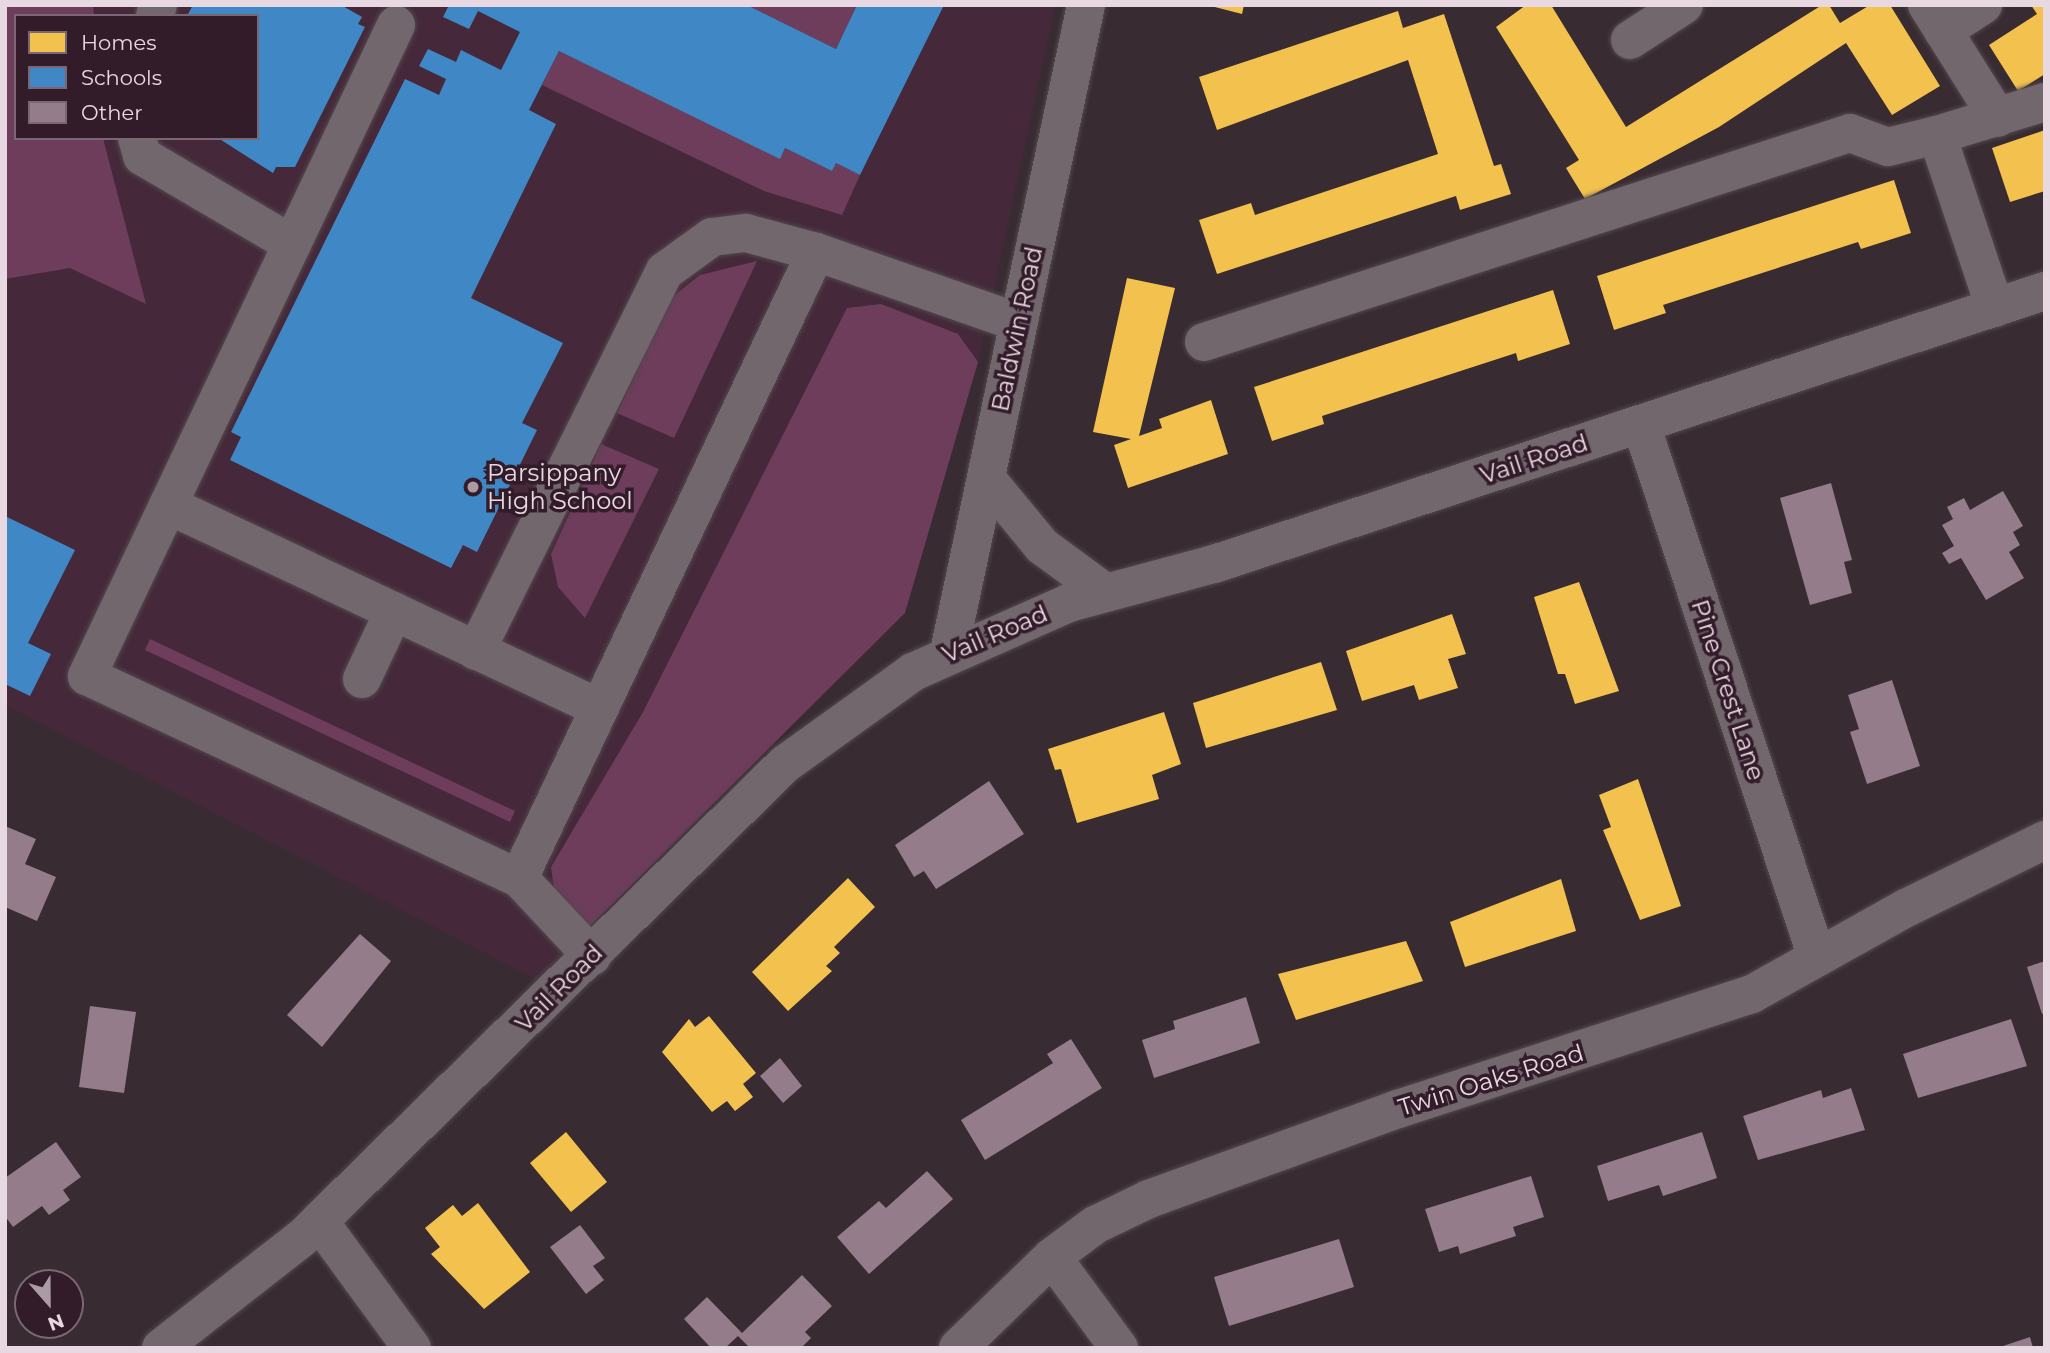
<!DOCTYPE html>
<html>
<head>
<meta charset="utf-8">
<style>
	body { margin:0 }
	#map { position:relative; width:2050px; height:1353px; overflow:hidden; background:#382b32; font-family:Montserrat,sans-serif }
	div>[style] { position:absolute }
	.built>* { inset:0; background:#45293a }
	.green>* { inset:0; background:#6e3d5b }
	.homes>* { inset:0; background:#f2c14e }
	.schools>* { inset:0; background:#3f88c5 }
	.building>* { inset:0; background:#947c8a }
	.roads { filter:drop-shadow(0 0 2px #53484e) drop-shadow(0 0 2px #53484e) }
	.minor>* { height:38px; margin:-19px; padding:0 19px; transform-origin:19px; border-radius:19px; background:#73676e }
	.dots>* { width:19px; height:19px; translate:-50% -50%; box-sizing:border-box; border:4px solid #331c29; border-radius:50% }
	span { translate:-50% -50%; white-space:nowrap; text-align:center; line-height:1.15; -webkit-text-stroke:7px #331c29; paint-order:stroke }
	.street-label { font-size:24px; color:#e8d8e1 }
	.poi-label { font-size:24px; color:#e8d8e1 }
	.left { translate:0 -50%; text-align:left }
	.frame { position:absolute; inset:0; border:7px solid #e8d8e1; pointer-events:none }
	.legend { position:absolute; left:14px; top:14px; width:245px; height:126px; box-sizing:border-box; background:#331c29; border:2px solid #7b6773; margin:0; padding:9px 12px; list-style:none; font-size:21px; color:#e8d8e1 }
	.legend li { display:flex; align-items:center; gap:14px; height:35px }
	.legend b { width:35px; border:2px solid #7b6773 }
	.north { position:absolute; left:14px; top:1269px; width:70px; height:70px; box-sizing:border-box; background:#331c29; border:2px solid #7b6773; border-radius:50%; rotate:159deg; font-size:19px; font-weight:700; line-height:28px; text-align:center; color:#e8d8e1 }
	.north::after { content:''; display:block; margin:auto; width:24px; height:32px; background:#aa9ba4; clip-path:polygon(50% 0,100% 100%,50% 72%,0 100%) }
</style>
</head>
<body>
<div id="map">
	<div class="built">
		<div style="clip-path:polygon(evenodd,5px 5px,1055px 5px,978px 362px,905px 613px,537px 980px,5px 705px,5px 5px,16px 16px,257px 16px,257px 138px,16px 138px,16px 16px)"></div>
	</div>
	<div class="green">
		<div style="clip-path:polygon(5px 5px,93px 5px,94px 16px,16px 16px,16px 138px,103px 138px,146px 304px,70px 268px,5px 279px)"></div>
		<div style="clip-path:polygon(747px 5px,857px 5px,836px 49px)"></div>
		<div style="clip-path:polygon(559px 51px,780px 158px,785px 148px,832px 171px,836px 163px,860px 175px,842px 215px,764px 191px,542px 85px)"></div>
		<div style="clip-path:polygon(757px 261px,674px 438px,617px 413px,672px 297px,700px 275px)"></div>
		<div style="clip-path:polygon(881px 304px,958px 334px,978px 362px,905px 613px,589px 927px,554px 889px,551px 867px,643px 712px,847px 308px)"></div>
		<div style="clip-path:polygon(601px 444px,659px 469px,585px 618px,558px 587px,551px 554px)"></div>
		<div style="clip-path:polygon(150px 639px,515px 811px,510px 822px,145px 650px)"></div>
	</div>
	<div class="homes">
		<div style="clip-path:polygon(1207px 5px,1244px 5px,1242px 14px)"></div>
		<div style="clip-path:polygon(1526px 5px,1551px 5px,1626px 127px,1822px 5px,1829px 5px,1840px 23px,1870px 5px,1890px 5px,1940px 86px,1892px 115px,1846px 43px,1719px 127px,1585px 199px,1566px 168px,1579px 160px,1496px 27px)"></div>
		<div style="clip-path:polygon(2031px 5px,2045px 5px,2045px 74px,2018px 91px,1989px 45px,2037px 14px)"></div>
		<div style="clip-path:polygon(1398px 11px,1403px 28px,1444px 14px,1494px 166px,1501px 164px,1511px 194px,1460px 210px,1456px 196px,1217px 274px,1199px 220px,1251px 203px,1255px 215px,1438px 154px,1408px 60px,1217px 130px,1199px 77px)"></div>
		<div style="clip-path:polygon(2045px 130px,2045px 191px,2010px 202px,1992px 148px)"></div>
		<div style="clip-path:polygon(1894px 180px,1911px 233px,1861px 249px,1858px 242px,1663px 305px,1666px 313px,1614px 330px,1597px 276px)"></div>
		<div style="clip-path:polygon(1127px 278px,1175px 288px,1139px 436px,1162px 428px,1159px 419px,1211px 400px,1228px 454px,1128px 488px,1114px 445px,1131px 439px,1093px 432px)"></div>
		<div style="clip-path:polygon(1553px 290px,1570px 344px,1518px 361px,1516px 353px,1322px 416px,1324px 424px,1272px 441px,1254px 387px)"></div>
		<div style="clip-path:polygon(1579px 582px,1619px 691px,1575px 704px,1565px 674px,1558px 674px,1534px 597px)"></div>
		<div style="clip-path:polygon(1452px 614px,1466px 654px,1448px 659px,1458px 688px,1419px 700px,1414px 685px,1362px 701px,1346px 651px)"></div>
		<div style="clip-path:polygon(1321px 662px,1337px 710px,1206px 748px,1193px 703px)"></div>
		<div style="clip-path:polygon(1164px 712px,1181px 764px,1152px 775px,1159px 799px,1077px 823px,1061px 769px,1055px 770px,1048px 749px)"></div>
		<div style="clip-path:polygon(1638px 779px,1681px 906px,1640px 920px,1603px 830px,1611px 827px,1599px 795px)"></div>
		<div style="clip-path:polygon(848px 878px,875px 907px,834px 947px,840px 953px,826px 966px,832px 971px,788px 1011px,752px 972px)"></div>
		<div style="clip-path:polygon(1561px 879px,1576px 931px,1465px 967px,1450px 922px)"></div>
		<div style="clip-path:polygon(1406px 941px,1423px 981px,1296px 1020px,1278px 974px)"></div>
		<div style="clip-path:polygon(709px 1016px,756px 1073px,743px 1084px,753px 1097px,735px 1111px,727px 1101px,712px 1112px,662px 1052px,689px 1019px,695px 1027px)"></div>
		<div style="clip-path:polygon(566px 1132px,607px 1182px,571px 1212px,530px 1163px)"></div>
		<div style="clip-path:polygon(478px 1203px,530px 1272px,484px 1309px,431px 1254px,440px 1247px,425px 1228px,453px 1205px,462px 1216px)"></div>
	</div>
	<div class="schools">
		<div style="clip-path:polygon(193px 5px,341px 5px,362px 17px,358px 24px,365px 27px,295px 167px,276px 167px,273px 173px,218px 138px,257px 138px,257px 16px,187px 16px)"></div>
		<div style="clip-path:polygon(449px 5px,747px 5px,836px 49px,857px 5px,944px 5px,860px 175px,836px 163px,832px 171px,785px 148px,780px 159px,559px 51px,529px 110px,556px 124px,471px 298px,563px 343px,522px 423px,537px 430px,477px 552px,463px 545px,451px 568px,230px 460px,241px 437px,231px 432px,405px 79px,439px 95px,446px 79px,419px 66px,428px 49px,456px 62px,461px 50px,501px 70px,520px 32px,478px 11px,469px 29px,443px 17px)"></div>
		<div style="clip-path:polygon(5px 516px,75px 550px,28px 643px,51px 654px,30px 696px,5px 684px)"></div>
	</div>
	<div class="building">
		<div style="clip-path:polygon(1831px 483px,1852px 560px,1844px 562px,1852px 593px,1810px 605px,1780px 498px)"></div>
		<div style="clip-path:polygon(2003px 491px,2023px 526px,2013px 532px,2020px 545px,2009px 552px,2024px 578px,1986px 600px,1961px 558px,1949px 564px,1942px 553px,1954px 546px,1942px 525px,1953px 519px,1947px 507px,1964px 498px,1970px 510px)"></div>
		<div style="clip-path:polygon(1892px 680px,1920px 766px,1867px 784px,1850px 732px,1859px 729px,1848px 695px)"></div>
		<div style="clip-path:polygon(989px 781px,1024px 834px,936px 889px,924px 871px,914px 877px,895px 845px)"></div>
		<div style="clip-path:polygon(5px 826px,36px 839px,25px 864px,56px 877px,37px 921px,5px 907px)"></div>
		<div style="clip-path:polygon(360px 934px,391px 961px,322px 1047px,287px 1015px)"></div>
		<div style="clip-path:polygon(2045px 961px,2045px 1013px,2042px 1014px,2027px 967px)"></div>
		<div style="clip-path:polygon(1246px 997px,1260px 1043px,1154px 1078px,1142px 1040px,1175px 1029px,1173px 1021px)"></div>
		<div style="clip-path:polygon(90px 1006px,136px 1012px,124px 1093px,79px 1087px)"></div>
		<div style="clip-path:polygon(2011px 1019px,2027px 1066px,1918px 1098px,1903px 1054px)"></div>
		<div style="clip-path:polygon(1071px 1039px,1102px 1088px,985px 1160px,961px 1120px,1053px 1063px,1047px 1054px)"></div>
		<div style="clip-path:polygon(780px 1058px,802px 1086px,783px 1103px,760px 1076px)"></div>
		<div style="clip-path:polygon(1851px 1088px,1865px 1130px,1758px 1160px,1743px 1116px,1821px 1090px,1823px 1098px)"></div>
		<div style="clip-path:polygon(1702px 1132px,1717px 1178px,1663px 1196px,1659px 1185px,1608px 1201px,1597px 1166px)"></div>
		<div style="clip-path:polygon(56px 1142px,81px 1177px,63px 1190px,70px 1200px,49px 1215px,42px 1206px,13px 1227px,5px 1216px,5px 1178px)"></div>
		<div style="clip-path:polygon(927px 1171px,953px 1199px,869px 1274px,837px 1237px,879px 1201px,886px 1208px)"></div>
		<div style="clip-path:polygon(1531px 1176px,1544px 1217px,1513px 1227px,1516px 1236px,1460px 1254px,1458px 1246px,1439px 1252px,1425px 1209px)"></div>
		<div style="clip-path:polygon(580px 1225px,605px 1258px,593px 1266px,604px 1280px,586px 1294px,550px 1247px)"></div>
		<div style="clip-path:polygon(1339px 1239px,1354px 1287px,1229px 1326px,1214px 1277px)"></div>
		<div style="clip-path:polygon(802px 1275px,832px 1306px,805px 1332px,811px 1338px,801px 1348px,750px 1348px,738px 1336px,725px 1348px,711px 1348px,684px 1319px,707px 1297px,742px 1333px)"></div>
		<div style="clip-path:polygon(2030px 1337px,2033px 1348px,2000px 1348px,2000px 1347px)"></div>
	</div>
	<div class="roads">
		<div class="minor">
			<div style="left:1927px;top:5px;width:133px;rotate:57.9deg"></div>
			<div style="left:155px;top:16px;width:11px;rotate:-75deg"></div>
			<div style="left:396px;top:25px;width:721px;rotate:115.39deg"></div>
			<div style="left:87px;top:676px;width:477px;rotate:25.1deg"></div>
			<div style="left:519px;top:878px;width:107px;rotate:46.9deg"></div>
			<div style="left:1943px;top:31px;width:48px;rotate:-33deg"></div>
			<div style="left:1630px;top:40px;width:64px;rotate:-32.9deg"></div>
			<div style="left:137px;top:138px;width:19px;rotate:74deg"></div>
			<div style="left:142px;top:156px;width:174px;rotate:30.4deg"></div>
			<div style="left:1995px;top:308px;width:182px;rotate:-108.5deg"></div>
			<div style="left:1937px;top:135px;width:113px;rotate:-17deg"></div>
			<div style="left:1204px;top:342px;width:679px;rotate:-17.93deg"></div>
			<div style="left:1850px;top:133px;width:40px;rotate:20.2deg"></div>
			<div style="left:1888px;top:147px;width:50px;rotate:-13.8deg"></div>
			<div style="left:1641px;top:424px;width:559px;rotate:71.76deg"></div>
			<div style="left:986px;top:478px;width:88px;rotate:50.5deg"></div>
			<div style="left:1042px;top:546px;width:79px;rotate:36.3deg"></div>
			<div style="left:168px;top:505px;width:476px;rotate:25.2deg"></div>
			<div style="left:476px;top:651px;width:424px;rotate:-63.6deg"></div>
			<div style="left:665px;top:271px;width:58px;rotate:-35.9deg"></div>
			<div style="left:712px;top:237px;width:34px;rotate:-7deg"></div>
			<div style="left:746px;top:233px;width:73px;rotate:15.2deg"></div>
			<div style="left:816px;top:252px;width:213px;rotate:19.2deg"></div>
			<div style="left:949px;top:652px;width:661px;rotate:-78.04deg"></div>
			<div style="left:362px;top:679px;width:75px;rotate:-64.8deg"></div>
			<div style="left:519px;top:878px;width:693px;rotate:-64.62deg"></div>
			<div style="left:319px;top:1221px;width:157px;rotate:53.8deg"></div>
			<div style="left:1052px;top:1257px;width:113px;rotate:53.6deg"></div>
			<div style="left:161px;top:1348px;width:179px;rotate:-38deg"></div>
			<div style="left:302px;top:1238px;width:677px;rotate:-44.46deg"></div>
			<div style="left:785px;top:764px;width:158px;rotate:-35.7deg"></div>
			<div style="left:913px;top:672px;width:171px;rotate:-23.9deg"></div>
			<div style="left:1069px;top:603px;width:150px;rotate:-15.1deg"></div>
			<div style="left:1214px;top:564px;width:875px;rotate:-18.19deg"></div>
			<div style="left:958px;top:1348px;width:131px;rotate:-44.1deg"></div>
			<div style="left:1052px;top:1257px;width:54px;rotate:-36.7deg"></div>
			<div style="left:1095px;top:1225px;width:60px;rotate:-25.7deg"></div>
			<div style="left:1149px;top:1199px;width:265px;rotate:-19.9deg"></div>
			<div style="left:1398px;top:1109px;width:372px;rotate:-18deg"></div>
			<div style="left:1752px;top:994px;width:176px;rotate:-29.2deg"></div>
			<div style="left:1906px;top:908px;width:155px;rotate:-26.1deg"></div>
		</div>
	</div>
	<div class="dots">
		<div style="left:473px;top:487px;background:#aa9ba4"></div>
	</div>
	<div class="street-label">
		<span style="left:1017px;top:329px;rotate:-78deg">Baldwin Road</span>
		<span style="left:1534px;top:459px;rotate:-18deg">Vail Road</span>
		<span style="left:995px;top:634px;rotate:-23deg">Vail Road</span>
		<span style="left:1728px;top:690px;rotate:72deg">Pine Crest Lane</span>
		<span style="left:559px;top:988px;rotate:-45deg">Vail Road</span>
		<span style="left:1491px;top:1080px;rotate:-17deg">Twin Oaks Road</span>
	</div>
	<div class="poi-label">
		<span class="left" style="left:487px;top:487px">Parsippany<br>High School</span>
	</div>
	<div class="frame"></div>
	<ul class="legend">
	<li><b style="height:19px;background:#f2c14e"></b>Homes</li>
	<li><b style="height:19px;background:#3f88c5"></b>Schools</li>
	<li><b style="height:19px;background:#947c8a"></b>Other</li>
	</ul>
	<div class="north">N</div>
</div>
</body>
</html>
